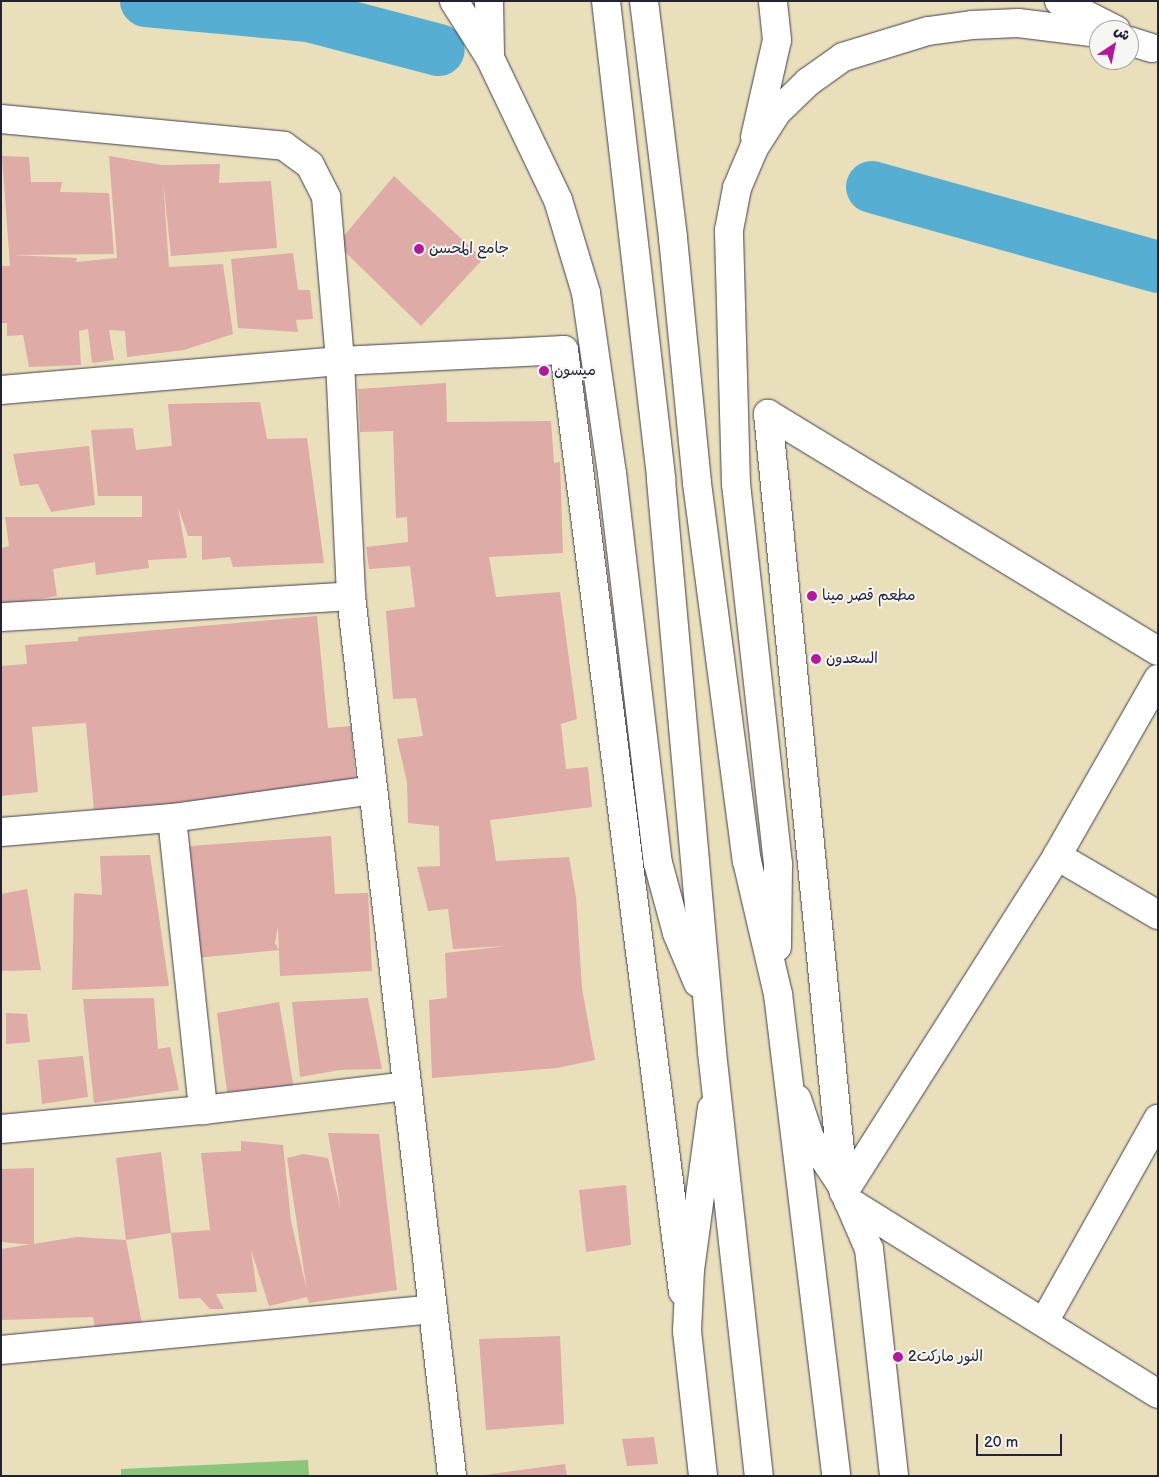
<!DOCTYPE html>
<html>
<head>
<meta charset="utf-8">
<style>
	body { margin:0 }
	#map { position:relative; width:1159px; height:1477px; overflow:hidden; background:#eadfbb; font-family:"Balsamiq Sans","Playpen Sans Arabic",sans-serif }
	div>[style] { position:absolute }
	.green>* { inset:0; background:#8ac77d }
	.river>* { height:52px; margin:-26px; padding:0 26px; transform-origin:26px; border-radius:26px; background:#56afd3 }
	.building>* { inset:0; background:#dfaba7 }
	.roads { filter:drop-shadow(0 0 1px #403e4e) drop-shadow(0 0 1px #403e4e) }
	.minor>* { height:28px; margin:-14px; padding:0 14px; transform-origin:14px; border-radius:14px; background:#fff }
	.major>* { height:28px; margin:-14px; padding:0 14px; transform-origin:14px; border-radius:14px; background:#fff }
	.highway>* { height:28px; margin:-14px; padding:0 14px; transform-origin:14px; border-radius:14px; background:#fff }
	.dots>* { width:14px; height:14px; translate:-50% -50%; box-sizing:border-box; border:2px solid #f6f6f2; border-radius:50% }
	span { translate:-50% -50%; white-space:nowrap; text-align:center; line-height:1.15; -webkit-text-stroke:4px #f6f6f2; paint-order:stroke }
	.poi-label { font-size:15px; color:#22223b }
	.left { translate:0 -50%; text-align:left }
	.frame { position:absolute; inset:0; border:2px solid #22223b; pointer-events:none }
	.north { position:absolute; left:1089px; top:20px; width:50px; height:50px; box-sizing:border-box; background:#f6f6f2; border:1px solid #a1a1a9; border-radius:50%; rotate:34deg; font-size:14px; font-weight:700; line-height:20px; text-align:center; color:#22223b }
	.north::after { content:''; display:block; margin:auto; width:18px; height:22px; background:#b5179e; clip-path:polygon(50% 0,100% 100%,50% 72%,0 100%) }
	.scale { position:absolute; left:976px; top:1434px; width:86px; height:22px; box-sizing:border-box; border:2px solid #22223b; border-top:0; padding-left:6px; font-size:15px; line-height:18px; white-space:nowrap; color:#22223b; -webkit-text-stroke:4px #f6f6f2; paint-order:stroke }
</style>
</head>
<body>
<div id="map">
	<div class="green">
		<div style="clip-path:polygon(308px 1460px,309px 1476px,121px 1476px,121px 1469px)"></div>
	</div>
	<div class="river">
		<div style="left:146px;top:1px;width:164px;rotate:5.3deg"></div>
		<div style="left:309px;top:16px;width:134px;rotate:14.7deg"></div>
		<div style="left:872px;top:187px;width:297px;rotate:15.6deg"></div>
	</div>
	<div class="building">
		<div style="clip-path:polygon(2px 156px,29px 157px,31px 182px,62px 182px,60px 192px,109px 193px,114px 254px,12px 255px,77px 258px,76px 262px,117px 258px,109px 156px,162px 165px,220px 164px,219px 183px,271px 181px,277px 248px,171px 256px,163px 180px,169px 267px,223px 264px,233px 334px,184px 350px,127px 357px,125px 331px,109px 330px,114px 360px,92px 363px,88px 329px,79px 331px,81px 365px,29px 367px,23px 335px,7px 336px,7px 323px,1px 323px,1px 266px,10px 266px)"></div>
		<div style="clip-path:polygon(394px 176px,483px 259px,421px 326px,337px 244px)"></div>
		<div style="clip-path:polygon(293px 253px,298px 290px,310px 290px,313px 319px,296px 320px,298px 332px,238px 328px,231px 259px)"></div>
		<div style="clip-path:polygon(446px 383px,447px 422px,551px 421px,554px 463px,560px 462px,563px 553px,489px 557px,496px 597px,560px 592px,577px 719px,561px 724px,566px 769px,588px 767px,592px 807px,490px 820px,496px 861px,569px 857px,576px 897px,582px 988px,595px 1060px,557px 1068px,432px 1078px,429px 1000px,447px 998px,445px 953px,507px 946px,453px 949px,448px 909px,428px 911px,417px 867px,440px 866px,439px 826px,408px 823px,407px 782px,397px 739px,423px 736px,416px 698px,393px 699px,386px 611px,415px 607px,410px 566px,369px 569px,366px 547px,408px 542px,407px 517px,396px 518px,393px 431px,360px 432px,358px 389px)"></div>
		<div style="clip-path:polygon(260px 402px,267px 439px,307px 438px,324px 563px,233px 567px,230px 557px,202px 560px,202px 536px,188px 536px,178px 507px,187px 558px,148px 560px,149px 568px,96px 575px,95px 562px,53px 569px,57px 596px,1px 606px,1px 548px,9px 546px,5px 517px,142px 517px,142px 496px,98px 496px,91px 430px,133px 428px,136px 450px,172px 446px,168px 404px)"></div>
		<div style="clip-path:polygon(89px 446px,95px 505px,51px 512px,38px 484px,20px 486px,13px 454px)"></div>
		<div style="clip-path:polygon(317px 616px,328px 728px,351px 726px,356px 788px,94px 811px,86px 723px,32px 727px,38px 792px,1px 796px,1px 666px,27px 664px,25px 645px,78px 641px,78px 637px)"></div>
		<div style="clip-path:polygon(331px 836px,335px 894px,368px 893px,372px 971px,280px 976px,278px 927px,275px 943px,279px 950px,196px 958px,190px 846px)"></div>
		<div style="clip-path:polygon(150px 855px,169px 986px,72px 990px,74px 893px,102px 895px,100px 856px)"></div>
		<div style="clip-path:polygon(27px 889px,41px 970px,1px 971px,1px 894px)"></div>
		<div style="clip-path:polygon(154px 998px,158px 1049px,170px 1047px,179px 1090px,94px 1103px,83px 999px)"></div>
		<div style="clip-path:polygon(368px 998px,382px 1069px,340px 1070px,300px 1077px,292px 1002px)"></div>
		<div style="clip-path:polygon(279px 1002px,294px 1089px,227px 1092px,217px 1013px)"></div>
		<div style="clip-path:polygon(6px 1013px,27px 1014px,30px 1042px,6px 1044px)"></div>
		<div style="clip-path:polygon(83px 1056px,88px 1097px,42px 1104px,38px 1060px)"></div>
		<div style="clip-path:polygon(328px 1133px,379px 1134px,397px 1290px,309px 1303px,307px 1297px,269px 1306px,251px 1250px,257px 1292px,216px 1294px,224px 1309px,210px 1309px,200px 1298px,179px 1299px,171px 1233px,210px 1230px,201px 1153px,241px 1151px,241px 1141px,283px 1145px,291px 1221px,307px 1291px,287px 1158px,303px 1154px,328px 1158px,341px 1210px)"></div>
		<div style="clip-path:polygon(161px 1152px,171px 1233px,126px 1240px,116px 1158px)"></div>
		<div style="clip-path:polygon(34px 1168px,34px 1245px,1px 1242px,1px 1169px)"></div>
		<div style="clip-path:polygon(626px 1185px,631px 1245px,586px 1252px,579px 1190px)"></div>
		<div style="clip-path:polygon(77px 1237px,126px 1240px,142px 1324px,96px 1332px,93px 1317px,1px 1320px,1px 1249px)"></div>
		<div style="clip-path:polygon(560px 1336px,564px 1424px,486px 1430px,479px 1339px)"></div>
		<div style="clip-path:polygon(654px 1437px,658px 1464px,627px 1466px,622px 1439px)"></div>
		<div style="clip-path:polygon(565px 1464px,567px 1476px,485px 1476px,485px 1475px)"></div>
	</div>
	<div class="roads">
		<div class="minor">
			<div style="left:1px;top:119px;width:284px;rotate:5.4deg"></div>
			<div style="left:284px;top:146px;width:32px;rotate:36deg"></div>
			<div style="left:310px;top:165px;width:36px;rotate:63deg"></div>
			<div style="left:326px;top:197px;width:165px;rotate:85.1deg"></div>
			<div style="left:340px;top:361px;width:235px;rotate:87.3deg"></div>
			<div style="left:351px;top:596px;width:886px;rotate:83.45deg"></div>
			<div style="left:1px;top:390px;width:340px;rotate:-4.9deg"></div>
			<div style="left:340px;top:361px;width:224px;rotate:-2.8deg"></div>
			<div style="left:564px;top:350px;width:949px;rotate:82.8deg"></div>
			<div style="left:768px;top:414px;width:782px;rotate:84.42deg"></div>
			<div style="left:768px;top:414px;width:456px;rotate:31.3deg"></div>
			<div style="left:1px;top:617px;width:351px;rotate:-3.4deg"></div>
			<div style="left:172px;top:818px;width:294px;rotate:83.9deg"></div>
			<div style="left:1px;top:832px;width:172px;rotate:-4.7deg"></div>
			<div style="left:172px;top:818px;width:203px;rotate:-7.9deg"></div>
			<div style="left:1057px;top:856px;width:117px;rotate:30.3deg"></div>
			<div style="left:1px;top:1129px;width:203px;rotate:-5.4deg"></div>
			<div style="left:203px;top:1110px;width:205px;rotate:-6.7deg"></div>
			<div style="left:844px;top:1192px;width:398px;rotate:-57.6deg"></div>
			<div style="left:1057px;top:856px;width:204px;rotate:-60.3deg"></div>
			<div style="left:848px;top:1201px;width:365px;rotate:31.9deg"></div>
			<div style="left:1044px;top:1322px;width:233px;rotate:-60.7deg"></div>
			<div style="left:1px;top:1350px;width:434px;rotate:-5.4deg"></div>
		</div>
		<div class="major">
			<div style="left:1059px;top:1px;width:64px;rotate:27deg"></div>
			<div style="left:797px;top:1099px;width:41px;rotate:71.6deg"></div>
			<div style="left:810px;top:1138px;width:55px;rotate:56deg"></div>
			<div style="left:841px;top:1184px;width:71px;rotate:66.7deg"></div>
			<div style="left:869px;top:1249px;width:228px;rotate:83.7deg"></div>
			<div style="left:703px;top:1476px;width:146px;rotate:-96.3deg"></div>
			<div style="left:687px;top:1331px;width:61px;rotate:-87.2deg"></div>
			<div style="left:690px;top:1270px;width:163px;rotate:-82.3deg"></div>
		</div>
		<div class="highway">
			<div style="left:454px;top:1px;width:67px;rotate:57.7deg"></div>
			<div style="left:490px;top:58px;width:157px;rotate:64.4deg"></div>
			<div style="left:558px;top:200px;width:97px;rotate:73.2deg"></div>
			<div style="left:586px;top:293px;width:182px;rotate:81.8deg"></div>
			<div style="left:612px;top:473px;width:393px;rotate:83.3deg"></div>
			<div style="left:658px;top:863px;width:73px;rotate:74.8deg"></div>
			<div style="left:677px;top:933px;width:54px;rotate:67.2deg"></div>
			<div style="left:489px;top:1px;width:54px;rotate:88.9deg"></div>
			<div style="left:606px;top:1px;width:482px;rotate:83.4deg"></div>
			<div style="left:661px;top:480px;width:574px;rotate:84.9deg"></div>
			<div style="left:712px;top:1052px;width:427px;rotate:83.7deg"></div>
			<div style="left:644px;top:1px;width:239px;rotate:83deg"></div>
			<div style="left:673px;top:238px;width:246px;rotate:84.4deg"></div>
			<div style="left:697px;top:483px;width:381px;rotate:82.5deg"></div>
			<div style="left:747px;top:861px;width:137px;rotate:76.9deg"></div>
			<div style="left:778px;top:994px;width:485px;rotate:83.1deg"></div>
			<div style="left:1129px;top:41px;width:24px;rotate:17deg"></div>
			<div style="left:755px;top:137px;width:99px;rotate:-77.2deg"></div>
			<div style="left:777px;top:40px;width:39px;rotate:-96deg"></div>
			<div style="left:777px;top:947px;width:83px;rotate:-89.3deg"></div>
			<div style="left:778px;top:864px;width:382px;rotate:-96.3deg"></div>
			<div style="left:736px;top:484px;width:254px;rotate:-91.6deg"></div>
			<div style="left:729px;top:230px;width:43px;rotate:-79.2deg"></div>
			<div style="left:737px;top:188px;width:43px;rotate:-67deg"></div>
			<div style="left:754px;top:148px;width:43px;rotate:-57.4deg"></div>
			<div style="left:777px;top:112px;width:43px;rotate:-44.1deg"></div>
			<div style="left:808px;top:82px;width:43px;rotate:-35.5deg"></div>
			<div style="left:843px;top:57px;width:89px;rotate:-17deg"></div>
			<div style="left:928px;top:31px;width:44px;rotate:-7.8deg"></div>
			<div style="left:972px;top:25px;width:46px;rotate:-2.5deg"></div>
			<div style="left:1018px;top:23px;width:82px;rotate:7deg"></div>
		</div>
	</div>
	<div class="dots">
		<div style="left:419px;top:249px;background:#b5179e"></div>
		<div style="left:544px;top:371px;background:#b5179e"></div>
		<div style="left:812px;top:596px;background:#b5179e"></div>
		<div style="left:816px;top:659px;background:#b5179e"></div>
		<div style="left:898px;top:1357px;background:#b5179e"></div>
	</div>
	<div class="poi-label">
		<span class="left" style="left:429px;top:249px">جامع المحسن</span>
		<span class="left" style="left:554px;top:371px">ميسون</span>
		<span class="left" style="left:822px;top:596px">مطعم قصر مينا</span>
		<span class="left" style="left:826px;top:659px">السعدون</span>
		<span class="left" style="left:908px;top:1357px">النور ماركت2</span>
	</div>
	<div class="frame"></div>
	<div class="north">ش</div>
	<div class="scale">20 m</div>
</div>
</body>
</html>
